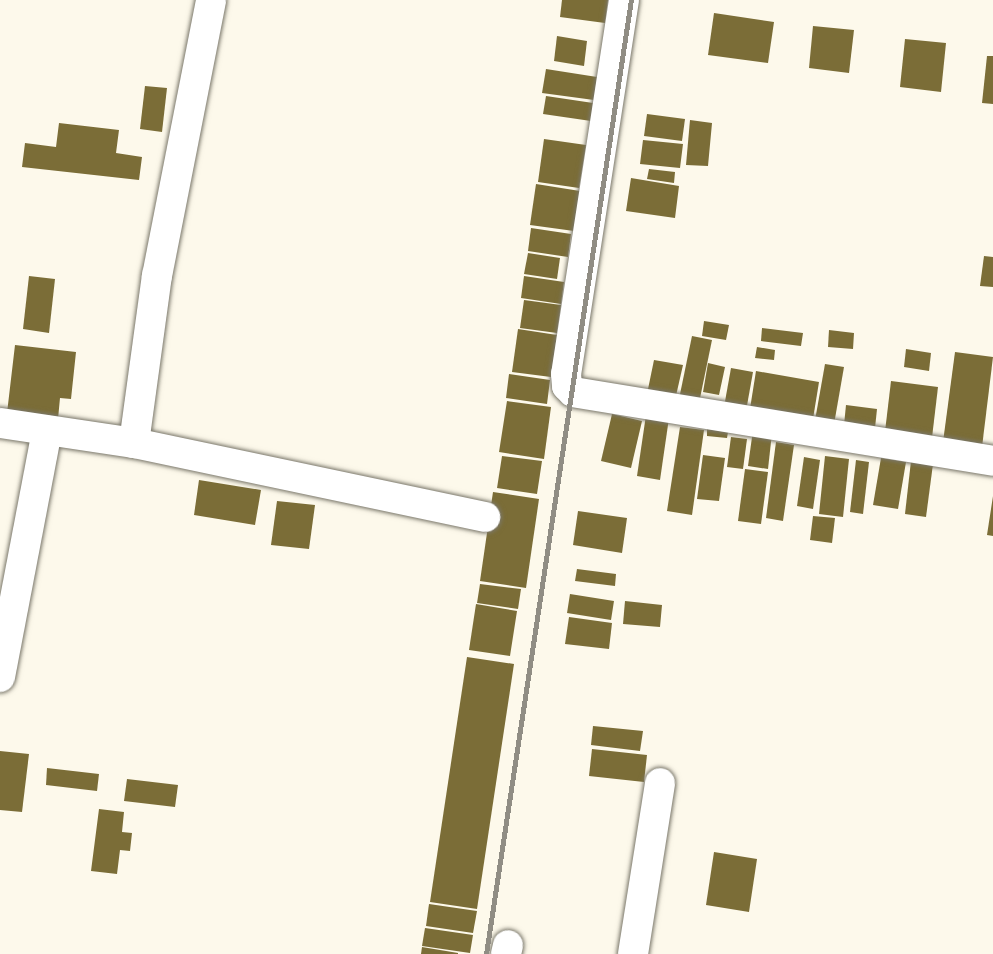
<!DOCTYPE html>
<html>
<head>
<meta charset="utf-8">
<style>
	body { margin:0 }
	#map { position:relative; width:993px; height:954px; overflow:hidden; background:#fdf9eb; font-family:"Space Grotesk",sans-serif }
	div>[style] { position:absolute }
	.building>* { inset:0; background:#7b6d37 }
	.roads { filter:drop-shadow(0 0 2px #7a776a) drop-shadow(0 0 2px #7a776a) }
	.minor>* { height:30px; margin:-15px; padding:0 15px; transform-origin:15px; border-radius:15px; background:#fff }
	.rail>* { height:4.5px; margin:-2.25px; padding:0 2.25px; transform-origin:2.25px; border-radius:2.25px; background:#908d84 }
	span { translate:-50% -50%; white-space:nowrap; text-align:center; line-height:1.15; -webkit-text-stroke:6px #fdf9eb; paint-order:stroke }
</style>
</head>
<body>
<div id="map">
	<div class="building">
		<div style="clip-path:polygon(562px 0,608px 0,605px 23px,560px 17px)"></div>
		<div style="clip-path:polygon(714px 13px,774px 22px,768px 63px,708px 55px)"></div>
		<div style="clip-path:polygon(813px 26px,854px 30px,849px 73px,809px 68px)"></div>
		<div style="clip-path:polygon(557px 36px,587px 41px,584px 66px,554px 61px)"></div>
		<div style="clip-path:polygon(905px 39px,946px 43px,941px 92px,900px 87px)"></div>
		<div style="clip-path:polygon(987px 56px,993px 56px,993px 104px,982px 103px)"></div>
		<div style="clip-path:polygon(546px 69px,597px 77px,594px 100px,542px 93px)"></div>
		<div style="clip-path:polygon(145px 86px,167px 88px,162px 132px,140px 129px)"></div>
		<div style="clip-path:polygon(546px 96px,593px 103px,591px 121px,543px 114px)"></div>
		<div style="clip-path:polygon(647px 114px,685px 119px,682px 141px,644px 136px)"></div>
		<div style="clip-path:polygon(690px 120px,712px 123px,708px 166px,686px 165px)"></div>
		<div style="clip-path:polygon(59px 123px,119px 130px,116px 153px,142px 157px,139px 180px,22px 167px,25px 143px,56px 147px)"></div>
		<div style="clip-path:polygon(544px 139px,586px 145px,579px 188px,538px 182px)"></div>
		<div style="clip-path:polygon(643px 140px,683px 144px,680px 168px,640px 164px)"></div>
		<div style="clip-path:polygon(649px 169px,675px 172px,674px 183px,647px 179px)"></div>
		<div style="clip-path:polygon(631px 178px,679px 186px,675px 218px,626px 211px)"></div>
		<div style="clip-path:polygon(536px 184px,580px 191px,574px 231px,530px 225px)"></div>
		<div style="clip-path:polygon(531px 228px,571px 234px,568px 257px,528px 251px)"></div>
		<div style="clip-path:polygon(528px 253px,560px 258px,557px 279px,524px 274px)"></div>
		<div style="clip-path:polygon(984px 256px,993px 257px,993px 287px,980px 286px)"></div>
		<div style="clip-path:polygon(29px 276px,55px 279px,49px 333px,23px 329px)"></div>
		<div style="clip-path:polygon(524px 276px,564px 282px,561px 304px,521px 298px)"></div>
		<div style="clip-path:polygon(524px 300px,561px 305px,557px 333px,520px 328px)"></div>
		<div style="clip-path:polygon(704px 321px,729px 325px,726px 340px,702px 336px)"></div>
		<div style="clip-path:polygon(762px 328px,803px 333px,801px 346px,761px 341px)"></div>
		<div style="clip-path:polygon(518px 329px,557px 335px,551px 377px,512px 372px)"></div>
		<div style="clip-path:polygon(829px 330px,854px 333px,853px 349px,828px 347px)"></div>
		<div style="clip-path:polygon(692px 336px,712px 340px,699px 403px,679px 399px)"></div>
		<div style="clip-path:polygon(15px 345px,76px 352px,71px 399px,60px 398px,58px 419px,7px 413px)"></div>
		<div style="clip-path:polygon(757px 347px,775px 350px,774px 360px,755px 358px)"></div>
		<div style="clip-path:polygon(906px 349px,931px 353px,929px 371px,904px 367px)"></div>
		<div style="clip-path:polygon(955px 352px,993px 357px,982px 447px,943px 442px)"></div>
		<div style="clip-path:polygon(654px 360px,683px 365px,675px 400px,647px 394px)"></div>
		<div style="clip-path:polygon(708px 363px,725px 367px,719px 395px,703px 392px)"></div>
		<div style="clip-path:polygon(825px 364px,844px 367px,833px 430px,814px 426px)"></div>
		<div style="clip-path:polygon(731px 368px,753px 372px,746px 411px,724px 407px)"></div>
		<div style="clip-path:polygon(756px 371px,819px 382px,812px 425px,749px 415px)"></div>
		<div style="clip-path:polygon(509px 374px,550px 380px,547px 404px,506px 398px)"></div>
		<div style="clip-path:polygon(891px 381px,938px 387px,931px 446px,884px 440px)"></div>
		<div style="clip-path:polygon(507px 401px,551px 407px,544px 459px,499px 452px)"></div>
		<div style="clip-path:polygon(846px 405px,877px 409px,875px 428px,844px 425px)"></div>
		<div style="clip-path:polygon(612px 414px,642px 421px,631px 468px,601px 461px)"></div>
		<div style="clip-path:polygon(646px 415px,669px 418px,660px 480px,637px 476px)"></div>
		<div style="clip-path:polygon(680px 427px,704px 430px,692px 515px,667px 511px)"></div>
		<div style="clip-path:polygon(707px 429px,728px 432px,727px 438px,707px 436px)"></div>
		<div style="clip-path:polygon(753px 430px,772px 433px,768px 469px,748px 466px)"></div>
		<div style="clip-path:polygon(731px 437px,747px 439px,743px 469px,727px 467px)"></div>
		<div style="clip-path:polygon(776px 442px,794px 445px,783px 521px,766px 518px)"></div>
		<div style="clip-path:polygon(703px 455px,725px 458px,719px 501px,697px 499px)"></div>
		<div style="clip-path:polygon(502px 456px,542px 461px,537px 494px,497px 488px)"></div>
		<div style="clip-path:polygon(825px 456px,849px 459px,843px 517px,819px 514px)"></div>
		<div style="clip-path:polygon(804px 457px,820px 460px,813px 509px,797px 506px)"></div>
		<div style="clip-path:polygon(881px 458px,906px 462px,898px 509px,873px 505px)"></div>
		<div style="clip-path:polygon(856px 460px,869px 462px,863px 514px,850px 512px)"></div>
		<div style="clip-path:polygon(911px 461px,933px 464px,926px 517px,905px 514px)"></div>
		<div style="clip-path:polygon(745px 469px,768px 472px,761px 524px,738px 521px)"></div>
		<div style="clip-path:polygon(199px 480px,261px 490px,255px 525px,194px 515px)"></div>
		<div style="clip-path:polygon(493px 492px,539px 499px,526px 588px,480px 581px)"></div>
		<div style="clip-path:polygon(993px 496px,993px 536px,987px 535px)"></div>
		<div style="clip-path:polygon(277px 501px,315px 505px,309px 549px,271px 545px)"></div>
		<div style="clip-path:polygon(578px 511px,627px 518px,622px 553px,573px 545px)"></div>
		<div style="clip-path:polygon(813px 516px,835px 518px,832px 543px,810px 540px)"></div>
		<div style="clip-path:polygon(577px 569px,616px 574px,615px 586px,575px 581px)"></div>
		<div style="clip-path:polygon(480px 584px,521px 589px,518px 609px,477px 603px)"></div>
		<div style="clip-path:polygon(570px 594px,614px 601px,611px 620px,567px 613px)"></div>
		<div style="clip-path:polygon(625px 601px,662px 605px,660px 627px,623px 624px)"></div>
		<div style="clip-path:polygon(476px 604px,517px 611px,510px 656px,469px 650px)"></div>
		<div style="clip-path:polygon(569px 617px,612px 623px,609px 649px,565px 644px)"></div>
		<div style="clip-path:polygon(467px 657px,514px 664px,477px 909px,430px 902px)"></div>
		<div style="clip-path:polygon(593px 726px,643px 731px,640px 751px,591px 745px)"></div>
		<div style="clip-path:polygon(592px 749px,647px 755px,644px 782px,589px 776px)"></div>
		<div style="clip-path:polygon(0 751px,29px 754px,22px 812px,0 810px)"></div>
		<div style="clip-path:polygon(47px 768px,99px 774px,97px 791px,46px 785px)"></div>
		<div style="clip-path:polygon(127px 779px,178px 785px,175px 807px,124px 801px)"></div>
		<div style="clip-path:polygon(99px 809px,124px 812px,122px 832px,132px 833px,130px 851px,120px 850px,117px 874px,91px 871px)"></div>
		<div style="clip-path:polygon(714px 852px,757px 859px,749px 912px,706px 905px)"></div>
		<div style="clip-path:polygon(429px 904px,477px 911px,473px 933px,426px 926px)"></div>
		<div style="clip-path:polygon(425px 928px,473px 935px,470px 953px,422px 946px)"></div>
		<div style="clip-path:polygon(422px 947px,458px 953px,458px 954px,421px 954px)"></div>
	</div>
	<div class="roads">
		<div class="minor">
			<div style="left:624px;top:0;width:378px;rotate:98.8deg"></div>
			<div style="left:566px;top:374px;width:12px;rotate:85deg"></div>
			<div style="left:567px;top:386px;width:8px;rotate:45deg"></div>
			<div style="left:573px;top:392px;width:426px;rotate:9.3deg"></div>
			<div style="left:0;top:423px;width:135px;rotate:8.5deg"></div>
			<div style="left:134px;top:443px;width:169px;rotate:-82.2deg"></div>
			<div style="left:157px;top:276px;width:281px;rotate:-78.9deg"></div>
			<div style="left:134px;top:443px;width:359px;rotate:11.9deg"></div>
			<div style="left:0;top:677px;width:251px;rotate:-79.2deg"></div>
			<div style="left:506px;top:954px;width:9px;rotate:-77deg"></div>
			<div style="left:633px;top:954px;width:173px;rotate:-81deg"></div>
		</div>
	</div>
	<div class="rail">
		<div style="left:486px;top:954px;width:965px;rotate:-81.36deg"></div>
	</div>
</div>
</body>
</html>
